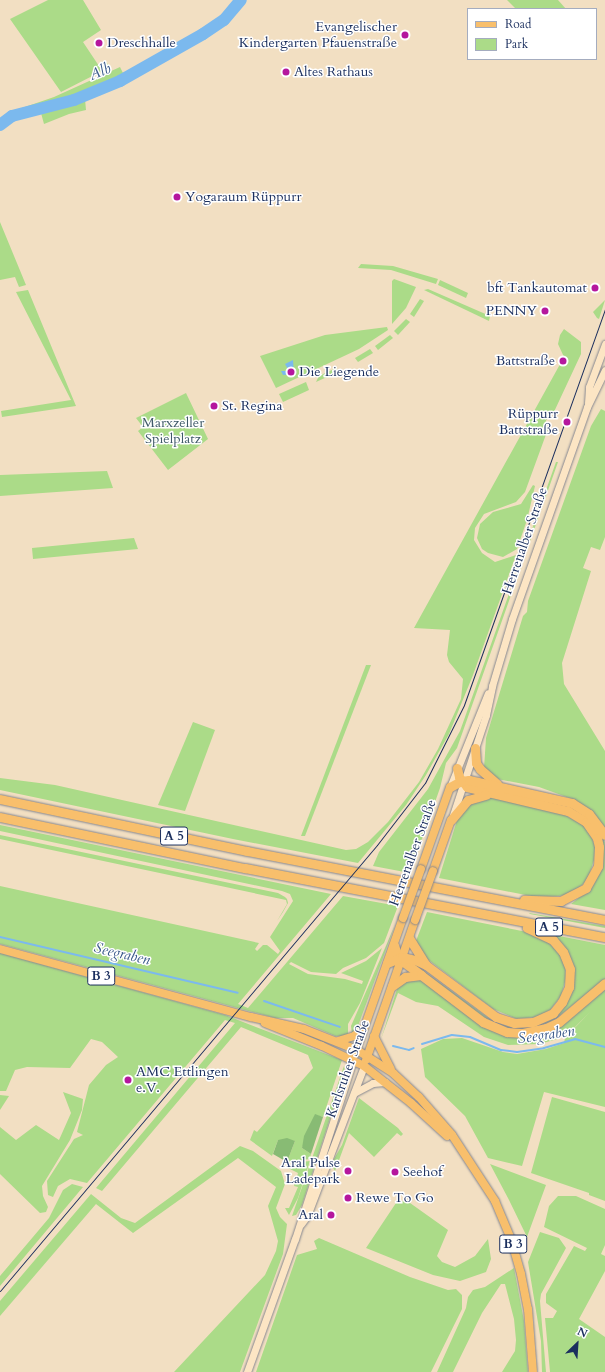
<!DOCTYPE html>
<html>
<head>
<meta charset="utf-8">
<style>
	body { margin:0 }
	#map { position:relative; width:605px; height:1372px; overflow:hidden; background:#f2dfc2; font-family:Cardo,serif }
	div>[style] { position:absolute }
	.green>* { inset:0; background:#abdb88 }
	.forest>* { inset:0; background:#88bb74 }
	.water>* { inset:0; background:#7bb9ee }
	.stream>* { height:2px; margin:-1px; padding:0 1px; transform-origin:1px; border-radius:1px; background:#7bb9ee }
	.river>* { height:12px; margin:-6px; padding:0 6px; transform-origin:6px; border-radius:6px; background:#7bb9ee }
	.roads { filter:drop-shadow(0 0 1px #868790) drop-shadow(0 0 1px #868790) }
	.secondary>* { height:7px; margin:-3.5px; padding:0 3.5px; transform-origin:3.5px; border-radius:3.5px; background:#fce5c4 }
	.primary>* { height:8px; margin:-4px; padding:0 4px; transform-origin:4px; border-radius:4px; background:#f8bf6c }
	.highway>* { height:9px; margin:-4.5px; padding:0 4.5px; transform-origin:4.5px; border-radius:4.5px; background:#f8bf6c }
	.tram>* { height:1px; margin:-0.5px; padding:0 0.5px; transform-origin:0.5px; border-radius:0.5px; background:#1b2f5e }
	.bridges { filter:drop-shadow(0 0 1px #868790) drop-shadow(0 0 1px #868790) }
	.primary-bridge>* { height:8px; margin:-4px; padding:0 4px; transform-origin:4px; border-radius:4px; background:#f8bf6c }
	.dots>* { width:11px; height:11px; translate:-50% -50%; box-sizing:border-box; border:2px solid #fff; border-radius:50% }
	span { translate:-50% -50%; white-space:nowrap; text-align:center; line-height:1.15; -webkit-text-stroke:3px #fff; paint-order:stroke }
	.shield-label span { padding:1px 3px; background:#fff; border:1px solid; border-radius:3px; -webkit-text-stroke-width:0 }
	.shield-label { font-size:13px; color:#1b2f5e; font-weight:700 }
	.poi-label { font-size:14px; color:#1b2f5e }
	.right { translate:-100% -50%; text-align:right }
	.left { translate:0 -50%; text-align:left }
	.park-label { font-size:14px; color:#3f5a68 }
	.street-label { font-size:14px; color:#1b2f5e }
	.water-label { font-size:15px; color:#385889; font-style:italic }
	.legend { position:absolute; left:467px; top:8px; width:130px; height:52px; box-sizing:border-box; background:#fff; border:1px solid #a4acbf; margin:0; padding:5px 7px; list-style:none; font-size:12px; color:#1b2f5e }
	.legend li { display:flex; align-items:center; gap:8px; height:20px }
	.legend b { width:20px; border:1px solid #a4acbf }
	.north { position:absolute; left:557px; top:1324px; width:40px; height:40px; -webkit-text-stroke:3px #fff; paint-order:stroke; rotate:25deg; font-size:11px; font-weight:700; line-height:16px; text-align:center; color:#1b2f5e }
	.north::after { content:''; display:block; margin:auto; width:14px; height:18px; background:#1b2f5e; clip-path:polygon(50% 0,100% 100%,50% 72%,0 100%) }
</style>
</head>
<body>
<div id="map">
	<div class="green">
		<div style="clip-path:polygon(48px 0,83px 0,101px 30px,83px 42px,99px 66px,106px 62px,110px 67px,61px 92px,10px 19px)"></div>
		<div style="clip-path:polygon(507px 0,558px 0,566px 9px,516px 9px)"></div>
		<div style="clip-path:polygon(120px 67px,123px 73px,127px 71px,130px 74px,74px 99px,20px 114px,19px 109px,54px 97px)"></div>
		<div style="clip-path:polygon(85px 99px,86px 110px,69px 114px,44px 124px,41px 113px)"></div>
		<div style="clip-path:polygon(0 222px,26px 285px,19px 287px,15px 277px,0 280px)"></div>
		<div style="clip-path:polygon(361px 264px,393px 266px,438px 279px,436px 284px,391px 270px,358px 268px)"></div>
		<div style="clip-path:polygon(394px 279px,416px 287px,406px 308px,392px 324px,392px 281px)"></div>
		<div style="clip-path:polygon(440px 280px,468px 293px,466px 298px,438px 285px)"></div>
		<div style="clip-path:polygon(428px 289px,490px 316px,489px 321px,424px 290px)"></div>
		<div style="clip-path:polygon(28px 290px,76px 406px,2px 417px,1px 411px,71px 400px,16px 292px)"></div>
		<div style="clip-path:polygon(420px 299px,424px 301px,414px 317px,410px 314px)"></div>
		<div style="clip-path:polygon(605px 300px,599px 319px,597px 318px,593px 312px)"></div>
		<div style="clip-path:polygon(406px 319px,410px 322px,398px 335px,394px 331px)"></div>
		<div style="clip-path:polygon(387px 327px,388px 330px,359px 349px,276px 388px,260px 356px,325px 335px)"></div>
		<div style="clip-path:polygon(564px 329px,581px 342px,581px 354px,553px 414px,549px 413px,544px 426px,548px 429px,525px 492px,516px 502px,484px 514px,475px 528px,474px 540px,482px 553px,495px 562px,516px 555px,473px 675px,449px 734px,426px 775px,406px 805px,358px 863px,233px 839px,0 790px,0 778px,55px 785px,346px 850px,356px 849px,368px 842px,388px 822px,419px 782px,438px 749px,461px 699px,463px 679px,449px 662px,447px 655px,450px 630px,414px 628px,564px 357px,558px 344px,560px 335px)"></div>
		<div style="clip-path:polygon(390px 335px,393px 338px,378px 350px,375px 346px)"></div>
		<div style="clip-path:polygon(370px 349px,373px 353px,358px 362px,355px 358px)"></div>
		<div style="clip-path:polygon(336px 368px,338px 372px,316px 382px,319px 376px)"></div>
		<div style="clip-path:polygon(306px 382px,309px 390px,283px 402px,279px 394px)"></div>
		<div style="clip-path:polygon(186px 393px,208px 439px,168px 470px,138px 431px,143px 427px,136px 418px)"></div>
		<div style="clip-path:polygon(601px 409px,605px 411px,605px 537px,600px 550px,591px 547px,583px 568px,591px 571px,562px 663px,564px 684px,605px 751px,605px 830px,572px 799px,539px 787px,497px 779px,484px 768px,486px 738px,523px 616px,527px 612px,528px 601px,591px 426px)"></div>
		<div style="clip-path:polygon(556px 462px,558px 462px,457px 748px,446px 763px,440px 788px,410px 873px,373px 866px,379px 852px,428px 789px,460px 731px)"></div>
		<div style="clip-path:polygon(107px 471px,113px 488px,0 496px,0 475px)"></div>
		<div style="clip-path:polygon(533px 485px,535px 486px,527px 520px,517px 549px,503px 557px,488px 553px,482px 549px,477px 538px,480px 524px,493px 512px,521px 504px)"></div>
		<div style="clip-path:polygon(134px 538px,138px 549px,33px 559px,32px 548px)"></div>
		<div style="clip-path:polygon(366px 665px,371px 665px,305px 836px,301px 836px)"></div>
		<div style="clip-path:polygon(193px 722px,215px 730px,185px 811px,158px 805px)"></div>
		<div style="clip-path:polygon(477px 785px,567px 805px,591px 821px,605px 842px,605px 910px,571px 904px,590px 889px,601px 871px,601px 843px,588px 820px,565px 807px,476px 788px)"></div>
		<div style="clip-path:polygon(490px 797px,561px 813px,583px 825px,591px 835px,595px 847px,594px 860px,588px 879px,578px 889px,567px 895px,541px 898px,439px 878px,459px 814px,464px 806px)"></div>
		<div style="clip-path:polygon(0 825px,331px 894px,238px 1004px,248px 1008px,343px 896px,398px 906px,384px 943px,366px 958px,343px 968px,336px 974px,311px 972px,291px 962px,289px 964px,308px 974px,345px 979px,362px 984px,363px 981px,341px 973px,366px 961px,382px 948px,360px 1003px,348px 1024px,348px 1036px,335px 1036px,293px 1018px,275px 1018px,0 944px,0 886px,259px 943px,255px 949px,257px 951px,263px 945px,267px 945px,278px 954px,280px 951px,270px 937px,293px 901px,290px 894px,282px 891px,0 831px)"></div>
		<div style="clip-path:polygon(0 835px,278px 893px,285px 897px,287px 899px,288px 903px,283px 912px,277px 921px,287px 904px,286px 900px,0 839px)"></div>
		<div style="clip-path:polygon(427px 912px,527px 932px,547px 941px,562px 956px,565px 966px,566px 978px,561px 996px,550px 1010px,537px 1017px,517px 1019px,493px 1009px,422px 955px,416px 941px)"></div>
		<div style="clip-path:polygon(529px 913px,605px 926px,605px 928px,530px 914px)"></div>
		<div style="clip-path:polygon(395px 925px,358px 1026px,352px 1034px,351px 1026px)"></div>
		<div style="clip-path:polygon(554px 935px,605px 945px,605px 979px,553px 1021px,529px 1029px,510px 1029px,492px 1023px,416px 968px,417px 966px,494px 1022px,510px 1027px,532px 1026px,566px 1001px,566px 949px)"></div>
		<div style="clip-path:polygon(0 953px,225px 1015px,342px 1060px,323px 1117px,315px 1115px,302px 1148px,311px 1154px,310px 1159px,287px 1162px,295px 1141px,278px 1140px,272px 1156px,250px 1140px,254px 1130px,257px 1132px,313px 1068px,308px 1055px,241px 1027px,102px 1191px,96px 1188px,235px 1023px,225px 1020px,87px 1183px,70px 1179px,58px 1186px,53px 1197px,48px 1195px,47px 1181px,74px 1139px,83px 1135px,77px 1132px,89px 1085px,106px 1065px,118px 1057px,102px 1042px,91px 1039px,70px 1068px,27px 1067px,15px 1070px,6px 1091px,0 1091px)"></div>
		<div style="clip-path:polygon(419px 979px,502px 1034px,564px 1022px,605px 988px,605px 1107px,544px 1092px,522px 1166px,488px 1158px,465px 1116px,425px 1077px,421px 1049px,443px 1039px,462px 1038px,503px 1052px,517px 1054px,546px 1049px,564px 1043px,565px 1038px,591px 1011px,572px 1030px,557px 1039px,540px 1044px,508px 1045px,484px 1037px,438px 1006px,416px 1002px,398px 993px,381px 1039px,398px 986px,404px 982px)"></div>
		<div style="clip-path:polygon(344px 1066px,345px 1072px,302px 1205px,296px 1215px,292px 1216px)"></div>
		<div style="clip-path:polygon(63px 1092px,83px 1099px,82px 1110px,70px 1140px,42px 1186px,43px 1196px,48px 1207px,46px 1212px,40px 1213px,0 1174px,0 1127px,16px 1140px,36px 1125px,59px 1140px,71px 1113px)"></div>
		<div style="clip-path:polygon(0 1095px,9px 1096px,0 1110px)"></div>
		<div style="clip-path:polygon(552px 1097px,605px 1112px,605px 1201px,589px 1195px,589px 1193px,531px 1173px)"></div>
		<div style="clip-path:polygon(359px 1098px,398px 1128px,403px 1134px,401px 1136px,397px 1133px,374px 1157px,349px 1133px,335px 1171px,331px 1164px,342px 1145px)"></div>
		<div style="clip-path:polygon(240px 1146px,253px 1151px,281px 1171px,285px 1184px,276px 1208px,280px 1217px,287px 1224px,283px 1254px,240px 1372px,174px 1372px,265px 1275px,276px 1251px,278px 1241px,268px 1206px,276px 1187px,238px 1158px,133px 1233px,96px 1204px,0 1316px,0 1301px,91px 1194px,121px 1218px,135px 1223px)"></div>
		<div style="clip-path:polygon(310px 1161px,298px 1198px,289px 1215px,285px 1208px,289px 1208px,298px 1187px,294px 1186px,298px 1173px,288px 1168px,292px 1163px)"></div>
		<div style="clip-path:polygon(490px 1164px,546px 1185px,527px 1237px,509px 1200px)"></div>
		<div style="clip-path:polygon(72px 1184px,83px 1187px,0 1286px,0 1276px,49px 1218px,63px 1190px)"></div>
		<div style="clip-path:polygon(558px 1196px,576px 1196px,605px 1209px,605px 1245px,601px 1254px,605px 1256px,605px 1271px,579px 1319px,605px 1337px,605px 1372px,550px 1372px,545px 1318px,553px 1318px,557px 1311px,546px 1303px,546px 1294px,574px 1246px,585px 1251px,587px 1248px,544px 1227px,549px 1206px)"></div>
		<div style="clip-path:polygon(398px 1200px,410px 1203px,448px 1230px,437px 1256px,442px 1262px,455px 1267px,475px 1256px,488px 1239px,491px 1259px,486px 1272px,460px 1281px,433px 1275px,366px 1248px)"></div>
		<div style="clip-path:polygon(540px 1232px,559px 1238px,566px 1248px,541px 1294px,540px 1301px,546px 1372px,542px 1372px,541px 1341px,528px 1262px)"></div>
		<div style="clip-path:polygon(319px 1238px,410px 1277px,448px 1290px,456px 1289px,462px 1295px,462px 1309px,431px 1372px,256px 1372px,297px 1255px,317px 1249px,314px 1241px)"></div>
		<div style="clip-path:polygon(514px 1268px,524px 1321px,528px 1372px,502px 1372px,515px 1351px,516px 1340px,514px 1319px,505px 1284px,501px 1284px,482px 1313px,453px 1372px,437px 1372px,466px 1308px,468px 1297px,473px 1290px,485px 1287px)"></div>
	</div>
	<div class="forest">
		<div style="clip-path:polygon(315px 1114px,323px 1117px,311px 1154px,302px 1148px,304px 1136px)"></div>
		<div style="clip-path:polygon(287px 1138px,295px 1141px,287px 1162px,273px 1154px,278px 1140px)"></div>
	</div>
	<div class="water">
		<div style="clip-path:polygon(293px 360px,294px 374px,283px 375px,281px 371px,289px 371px,285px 364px)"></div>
	</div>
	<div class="stream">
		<div style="left:0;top:937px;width:244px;rotate:13.2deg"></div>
		<div style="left:264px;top:1001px;width:80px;rotate:18.9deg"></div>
		<div style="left:422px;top:1044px;width:31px;rotate:-17deg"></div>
		<div style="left:452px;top:1035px;width:18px;rotate:6deg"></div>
		<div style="left:470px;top:1037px;width:34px;rotate:23deg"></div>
		<div style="left:501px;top:1050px;width:16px;rotate:7deg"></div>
		<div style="left:517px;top:1052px;width:27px;rotate:-8deg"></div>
		<div style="left:544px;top:1048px;width:32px;rotate:-16deg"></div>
		<div style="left:575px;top:1039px;width:31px;rotate:15deg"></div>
		<div style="left:393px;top:1046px;width:16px;rotate:14deg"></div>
		<div style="left:409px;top:1050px;width:5px;rotate:-22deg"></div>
	</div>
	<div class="river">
		<div style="left:0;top:125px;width:15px;rotate:-37deg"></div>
		<div style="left:12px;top:116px;width:64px;rotate:-14.5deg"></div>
		<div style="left:74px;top:100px;width:50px;rotate:-22.4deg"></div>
		<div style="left:120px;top:81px;width:95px;rotate:-29.5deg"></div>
		<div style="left:203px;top:34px;width:25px;rotate:-34deg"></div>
		<div style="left:224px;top:20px;width:26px;rotate:-50deg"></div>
	</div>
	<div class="roads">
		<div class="secondary">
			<div style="left:588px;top:403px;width:16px;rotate:-86deg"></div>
			<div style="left:589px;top:387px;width:46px;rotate:-69.6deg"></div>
			<div style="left:450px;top:787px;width:101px;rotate:-68deg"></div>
			<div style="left:452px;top:818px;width:108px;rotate:-71.7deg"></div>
			<div style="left:486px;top:715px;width:30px;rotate:-78deg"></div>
			<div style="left:492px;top:686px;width:70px;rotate:-73.4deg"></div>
			<div style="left:512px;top:619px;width:225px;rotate:-70.5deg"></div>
			<div style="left:587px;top:407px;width:41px;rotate:-64.1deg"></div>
			<div style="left:354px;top:1093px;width:21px;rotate:-28deg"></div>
			<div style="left:373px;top:1083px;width:12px;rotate:-5deg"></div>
			<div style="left:301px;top:1224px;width:10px;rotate:-53deg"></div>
			<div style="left:307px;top:1216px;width:160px;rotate:-69.2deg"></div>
			<div style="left:247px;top:1372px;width:141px;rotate:-70.2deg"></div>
			<div style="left:295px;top:1239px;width:188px;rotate:-72deg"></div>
		</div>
		<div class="primary">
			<div style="left:421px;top:869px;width:87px;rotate:-70.5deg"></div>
			<div style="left:433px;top:871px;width:54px;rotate:-70.6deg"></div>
			<div style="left:0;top:949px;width:260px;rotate:15.2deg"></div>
			<div style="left:251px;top:1017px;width:54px;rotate:12.8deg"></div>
			<div style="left:304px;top:1029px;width:57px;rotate:21.6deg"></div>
			<div style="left:357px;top:1050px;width:43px;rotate:32.6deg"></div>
			<div style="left:393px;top:1073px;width:35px;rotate:43deg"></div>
			<div style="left:419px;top:1097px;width:50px;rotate:49deg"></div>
			<div style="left:452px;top:1135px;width:79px;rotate:56.9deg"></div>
			<div style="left:495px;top:1201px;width:41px;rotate:67.2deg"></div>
			<div style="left:511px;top:1239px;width:36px;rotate:74deg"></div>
			<div style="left:521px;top:1274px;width:36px;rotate:79deg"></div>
			<div style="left:528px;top:1309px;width:63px;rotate:85.5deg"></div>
			<div style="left:265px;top:1023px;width:61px;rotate:22deg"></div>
			<div style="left:322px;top:1046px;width:47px;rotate:25.5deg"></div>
			<div style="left:364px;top:1066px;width:60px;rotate:38.2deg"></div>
			<div style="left:411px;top:1103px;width:49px;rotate:42.5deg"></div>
			<div style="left:374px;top:1036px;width:37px;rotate:63deg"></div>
			<div style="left:338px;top:1041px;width:17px;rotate:-17deg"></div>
			<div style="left:354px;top:1036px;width:13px;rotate:-39deg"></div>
			<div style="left:355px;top:1054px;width:144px;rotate:-70.6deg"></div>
			<div style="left:366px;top:1060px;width:148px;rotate:-70.7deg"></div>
		</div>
		<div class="highway">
			<div style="left:475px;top:748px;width:15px;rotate:86deg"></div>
			<div style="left:476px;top:763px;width:7px;rotate:56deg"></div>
			<div style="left:480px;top:769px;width:23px;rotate:41deg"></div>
			<div style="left:457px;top:768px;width:9px;rotate:77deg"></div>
			<div style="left:459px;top:777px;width:13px;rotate:51deg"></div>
			<div style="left:467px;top:787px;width:104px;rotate:13.4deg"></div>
			<div style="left:568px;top:811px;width:21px;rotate:31deg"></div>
			<div style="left:586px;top:822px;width:19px;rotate:55deg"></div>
			<div style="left:597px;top:838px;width:9px;rotate:77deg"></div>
			<div style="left:599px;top:847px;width:19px;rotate:93deg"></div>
			<div style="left:598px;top:866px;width:25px;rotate:119deg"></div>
			<div style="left:586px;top:888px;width:28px;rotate:153deg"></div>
			<div style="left:561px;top:901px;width:37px;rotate:-178deg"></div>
			<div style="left:450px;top:787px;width:13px;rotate:-29deg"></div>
			<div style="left:461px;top:781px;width:8px;rotate:-7deg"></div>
			<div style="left:469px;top:780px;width:106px;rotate:12.6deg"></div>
			<div style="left:572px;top:803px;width:20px;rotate:33deg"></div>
			<div style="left:589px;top:814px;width:26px;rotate:53deg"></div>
			<div style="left:0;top:799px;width:252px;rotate:11.9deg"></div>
			<div style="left:247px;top:851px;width:365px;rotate:10.9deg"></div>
			<div style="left:0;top:817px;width:250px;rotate:11.8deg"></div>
			<div style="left:245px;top:868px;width:367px;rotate:10.9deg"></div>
			<div style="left:451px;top:820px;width:26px;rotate:-50deg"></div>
			<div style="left:468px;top:800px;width:19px;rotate:-16deg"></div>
			<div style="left:409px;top:938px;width:31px;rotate:58deg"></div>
			<div style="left:394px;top:945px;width:14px;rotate:73deg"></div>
			<div style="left:398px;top:958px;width:29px;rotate:36deg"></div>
			<div style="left:387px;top:963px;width:16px;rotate:-22deg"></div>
			<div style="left:402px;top:957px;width:13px;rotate:13deg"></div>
			<div style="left:415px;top:960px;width:12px;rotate:24deg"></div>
			<div style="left:426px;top:965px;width:87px;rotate:36.6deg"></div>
			<div style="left:496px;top:1017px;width:19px;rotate:18deg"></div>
			<div style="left:514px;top:1023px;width:19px;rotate:-3deg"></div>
			<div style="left:533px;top:1022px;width:22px;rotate:-24deg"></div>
			<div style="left:553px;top:1013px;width:14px;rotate:-51deg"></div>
			<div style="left:562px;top:1002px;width:17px;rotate:-65deg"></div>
			<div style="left:569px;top:987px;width:18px;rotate:-87deg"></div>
			<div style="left:570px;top:969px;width:18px;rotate:-112deg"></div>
			<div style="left:563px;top:952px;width:16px;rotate:-130deg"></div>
			<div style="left:553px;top:940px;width:29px;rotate:-155deg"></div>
			<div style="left:392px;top:986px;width:16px;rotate:-35deg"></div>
			<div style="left:405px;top:977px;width:16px;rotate:-7deg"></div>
			<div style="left:421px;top:975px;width:78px;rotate:37.2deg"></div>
			<div style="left:483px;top:1022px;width:26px;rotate:23deg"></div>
			<div style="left:507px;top:1032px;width:16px;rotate:4deg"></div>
			<div style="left:523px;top:1033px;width:24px;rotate:-12deg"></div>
			<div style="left:546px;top:1028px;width:14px;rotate:-25deg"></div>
			<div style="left:559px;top:1022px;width:60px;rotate:-40.3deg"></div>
		</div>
	</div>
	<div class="tram">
		<div style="left:0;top:1291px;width:584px;rotate:-49.79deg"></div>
		<div style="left:377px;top:845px;width:78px;rotate:-52.3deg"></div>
		<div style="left:425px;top:783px;width:87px;rotate:-63.4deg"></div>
		<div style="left:464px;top:705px;width:420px;rotate:-70.4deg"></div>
	</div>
	<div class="bridges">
		<div class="primary-bridge">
			<div style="left:403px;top:918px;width:52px;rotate:-69.8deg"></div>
			<div style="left:415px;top:920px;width:52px;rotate:-69.8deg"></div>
		</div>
	</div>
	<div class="dots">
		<div style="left:405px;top:35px;background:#b5179e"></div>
		<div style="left:99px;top:43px;background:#b5179e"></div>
		<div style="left:286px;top:72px;background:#b5179e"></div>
		<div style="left:177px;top:197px;background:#b5179e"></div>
		<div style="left:595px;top:288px;background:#b5179e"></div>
		<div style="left:545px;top:311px;background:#b5179e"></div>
		<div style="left:563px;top:361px;background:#b5179e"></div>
		<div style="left:291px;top:372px;background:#b5179e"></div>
		<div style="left:214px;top:406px;background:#b5179e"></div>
		<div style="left:567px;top:422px;background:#b5179e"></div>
		<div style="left:128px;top:1080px;background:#b5179e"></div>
		<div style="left:348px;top:1171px;background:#b5179e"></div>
		<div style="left:395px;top:1172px;background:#b5179e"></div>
		<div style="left:348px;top:1198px;background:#b5179e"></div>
		<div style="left:331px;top:1215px;background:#b5179e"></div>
	</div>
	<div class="shield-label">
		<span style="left:174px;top:836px">A 5</span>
		<span style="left:549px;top:927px">A 5</span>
		<span style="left:101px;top:976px">B 3</span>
		<span style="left:513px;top:1244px">B 3</span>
	</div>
	<div class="poi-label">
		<span class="right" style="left:397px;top:35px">Evangelischer<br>Kindergarten Pfauenstraße</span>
		<span class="left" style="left:107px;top:43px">Dreschhalle</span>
		<span class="left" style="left:294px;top:72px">Altes Rathaus</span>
		<span class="left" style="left:185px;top:197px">Yogaraum Rüppurr</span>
		<span class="right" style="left:587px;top:288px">bft Tankautomat</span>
		<span class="right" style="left:537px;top:311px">PENNY</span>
		<span class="right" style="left:555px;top:361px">Battstraße</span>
		<span class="left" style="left:299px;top:372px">Die Liegende</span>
		<span class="left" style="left:222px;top:406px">St. Regina</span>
		<span class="right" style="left:558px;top:422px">Rüppurr<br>Battstraße</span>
		<span class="left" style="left:136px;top:1080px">AMC Ettlingen<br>e.V.</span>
		<span class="right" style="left:340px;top:1171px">Aral Pulse<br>Ladepark</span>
		<span class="left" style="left:403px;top:1172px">Seehof</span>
		<span class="left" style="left:356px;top:1198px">Rewe To Go</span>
		<span class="right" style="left:323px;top:1215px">Aral</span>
	</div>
	<div class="park-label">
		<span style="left:173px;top:431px">Marxzeller<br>Spielplatz</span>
	</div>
	<div class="street-label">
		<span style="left:525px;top:541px;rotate:-71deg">Herrenalber Straße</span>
		<span style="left:413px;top:853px;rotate:-70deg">Herrenalber Straße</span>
		<span style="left:348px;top:1069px;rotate:-70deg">Karlsruher Straße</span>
	</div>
	<div class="water-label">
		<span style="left:100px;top:72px;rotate:-23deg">Alb</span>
		<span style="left:122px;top:954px;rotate:13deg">Seegraben</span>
		<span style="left:546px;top:1035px;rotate:-8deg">Seegraben</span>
	</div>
	<ul class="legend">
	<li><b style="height:5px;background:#f8bf6c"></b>Road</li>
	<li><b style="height:11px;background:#abdb88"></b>Park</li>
	</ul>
	<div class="north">N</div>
</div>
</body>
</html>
